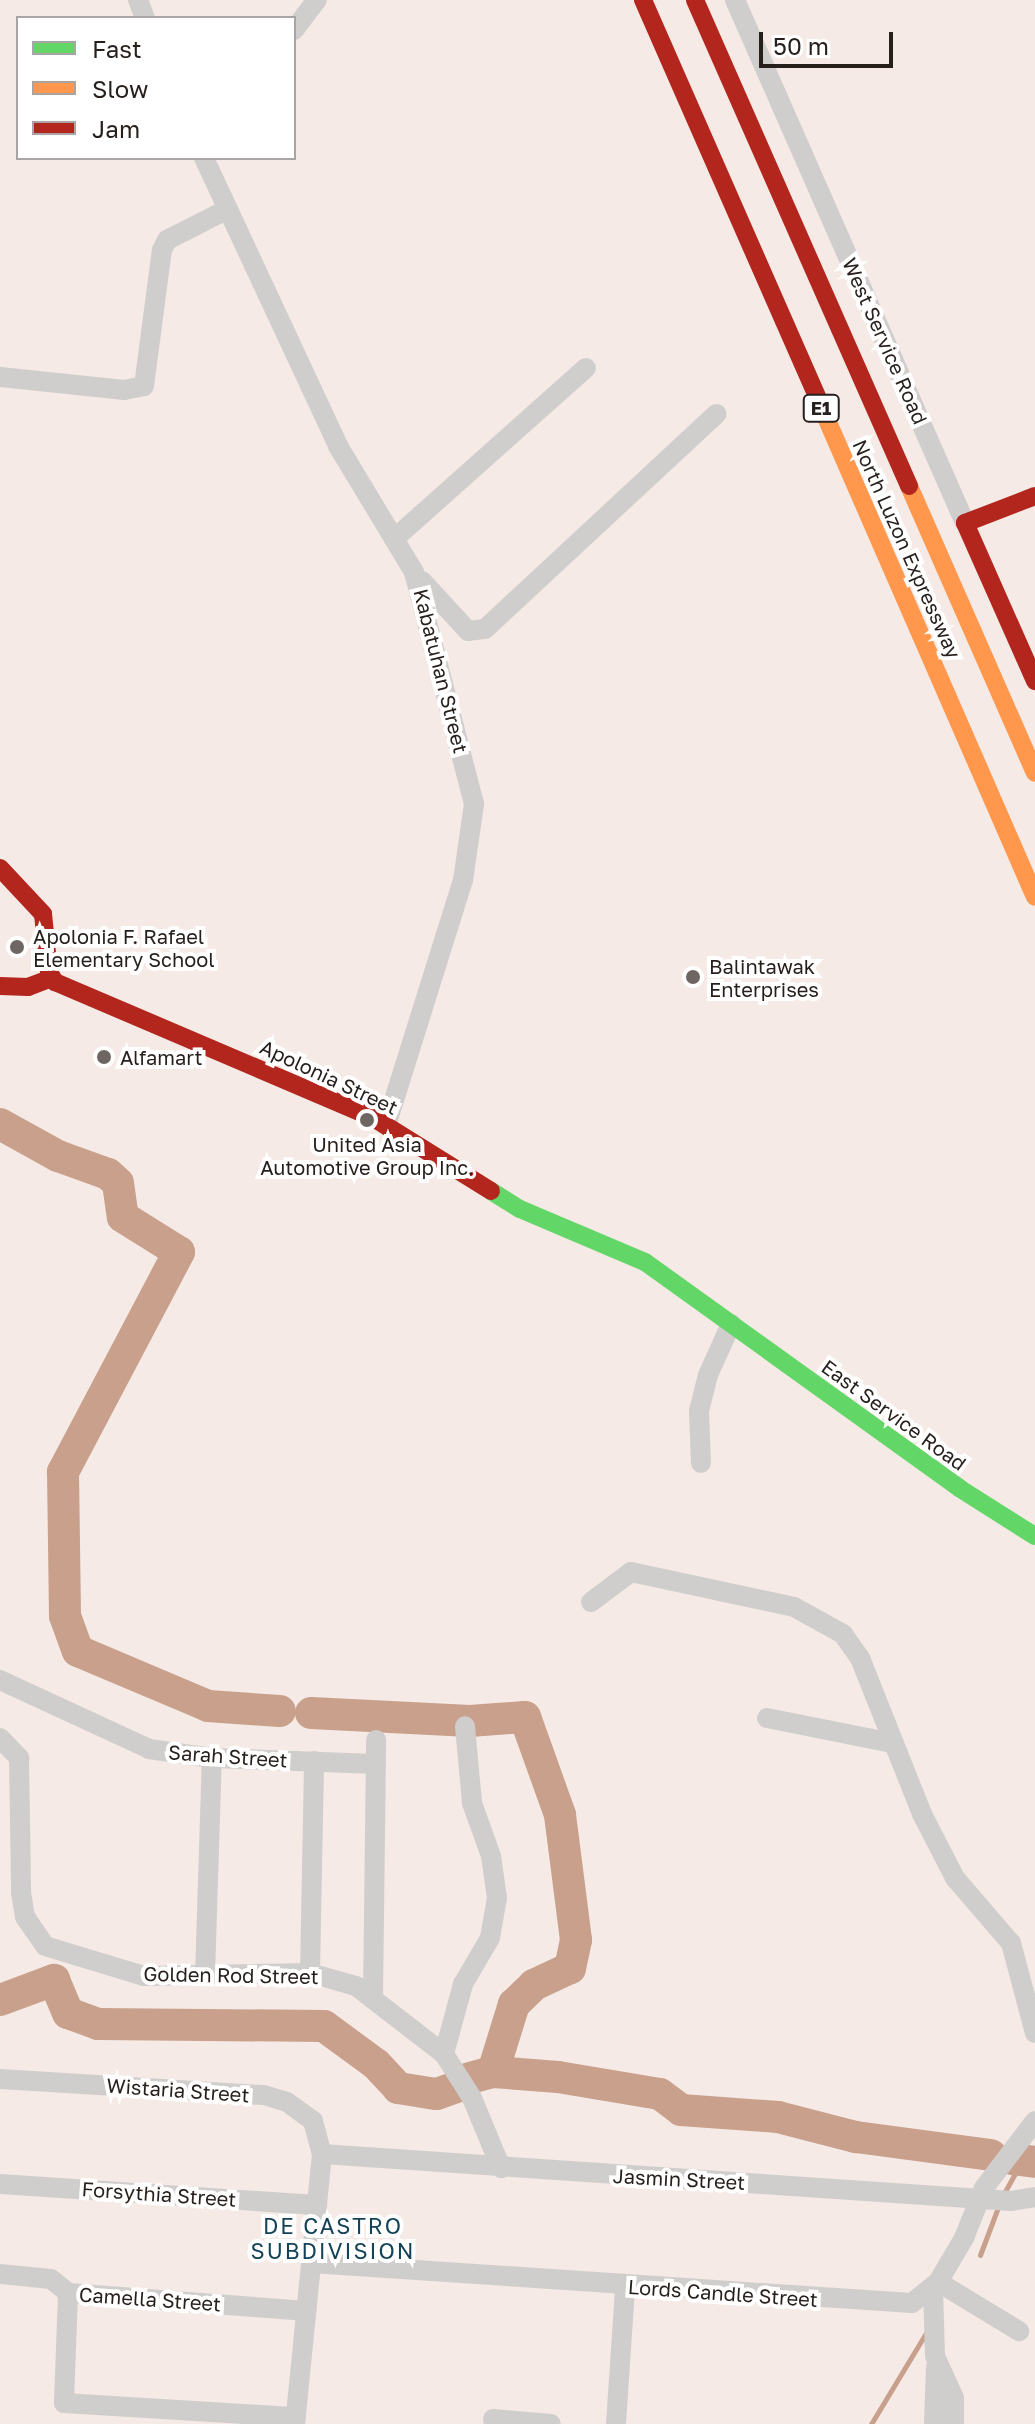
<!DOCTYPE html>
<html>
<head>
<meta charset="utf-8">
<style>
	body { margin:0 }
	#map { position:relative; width:1035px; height:2424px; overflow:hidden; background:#f5eae5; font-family:"Golos Text",sans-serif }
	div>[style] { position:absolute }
	.stream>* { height:5px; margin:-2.5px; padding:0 2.5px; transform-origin:2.5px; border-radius:2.5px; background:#c9a08b }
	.river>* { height:32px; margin:-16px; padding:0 16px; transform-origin:16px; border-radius:16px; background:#c9a08b }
	.street>* { height:20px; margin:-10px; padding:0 10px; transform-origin:10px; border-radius:10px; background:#d0cecc }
	.fast>* { height:18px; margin:-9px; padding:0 9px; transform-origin:9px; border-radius:9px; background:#63d668 }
	.slow>* { height:18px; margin:-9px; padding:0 9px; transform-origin:9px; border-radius:9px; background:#ff974d }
	.jam>* { height:18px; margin:-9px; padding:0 9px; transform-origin:9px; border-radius:9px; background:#b3261e }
	.dots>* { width:22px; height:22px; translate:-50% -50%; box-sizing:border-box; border:4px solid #fff; border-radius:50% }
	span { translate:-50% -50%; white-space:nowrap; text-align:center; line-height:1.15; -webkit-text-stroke:8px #fff; paint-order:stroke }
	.shield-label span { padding:2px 6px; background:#fff; border:2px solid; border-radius:6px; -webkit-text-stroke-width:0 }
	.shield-label { font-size:18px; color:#261f1c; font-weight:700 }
	.street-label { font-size:20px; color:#261f1c }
	.poi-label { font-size:20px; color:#261f1c }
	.left { translate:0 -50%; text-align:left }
	.neighbourhood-label { font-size:22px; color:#144357; letter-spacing:2px }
	.legend { position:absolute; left:16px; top:16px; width:280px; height:144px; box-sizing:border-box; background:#fff; border:2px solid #a8a5a4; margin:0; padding:10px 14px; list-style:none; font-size:24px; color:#261f1c }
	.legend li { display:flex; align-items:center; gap:16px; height:40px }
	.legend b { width:40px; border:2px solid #a8a5a4 }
	.scale { position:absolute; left:759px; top:32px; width:134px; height:36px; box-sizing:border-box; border:4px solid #261f1c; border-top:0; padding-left:10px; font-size:24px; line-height:28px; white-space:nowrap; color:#261f1c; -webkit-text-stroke:6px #fff; paint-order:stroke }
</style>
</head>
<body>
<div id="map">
	<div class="stream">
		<div style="left:1003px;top:2195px;width:39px;rotate:-61deg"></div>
		<div style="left:980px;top:2255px;width:51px;rotate:-69.4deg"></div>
		<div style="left:871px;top:2424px;width:106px;rotate:-58.9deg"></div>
	</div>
	<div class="river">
		<div style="left:0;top:1124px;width:66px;rotate:28.9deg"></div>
		<div style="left:58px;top:1156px;width:53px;rotate:19.8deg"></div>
		<div style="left:108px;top:1174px;width:13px;rotate:42deg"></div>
		<div style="left:118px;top:1183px;width:34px;rotate:82deg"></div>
		<div style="left:123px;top:1217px;width:66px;rotate:32deg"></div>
		<div style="left:179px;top:1252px;width:249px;rotate:117.8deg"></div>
		<div style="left:63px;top:1472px;width:144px;rotate:89.2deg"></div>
		<div style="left:65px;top:1616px;width:37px;rotate:70deg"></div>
		<div style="left:78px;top:1651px;width:141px;rotate:22.9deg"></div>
		<div style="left:208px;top:1706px;width:72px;rotate:4deg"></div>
		<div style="left:311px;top:1713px;width:159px;rotate:2.9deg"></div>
		<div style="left:470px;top:1721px;width:55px;rotate:-4.2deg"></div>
		<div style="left:525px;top:1717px;width:104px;rotate:70.3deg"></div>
		<div style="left:560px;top:1815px;width:126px;rotate:82.7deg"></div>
		<div style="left:576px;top:1940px;width:29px;rotate:102deg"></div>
		<div style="left:570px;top:1968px;width:40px;rotate:155deg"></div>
		<div style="left:534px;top:1985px;width:28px;rotate:136deg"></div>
		<div style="left:514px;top:2004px;width:71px;rotate:107.2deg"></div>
		<div style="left:0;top:2000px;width:58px;rotate:-20.3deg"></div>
		<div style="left:54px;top:1980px;width:36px;rotate:67deg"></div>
		<div style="left:68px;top:2013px;width:32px;rotate:20deg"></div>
		<div style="left:98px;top:2024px;width:226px;rotate:0.5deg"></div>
		<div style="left:324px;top:2026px;width:64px;rotate:36.2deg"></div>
		<div style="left:376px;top:2064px;width:33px;rotate:47deg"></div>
		<div style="left:398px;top:2088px;width:39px;rotate:9deg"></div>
		<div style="left:437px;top:2094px;width:20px;rotate:-20deg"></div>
		<div style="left:470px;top:2078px;width:24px;rotate:-15deg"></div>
		<div style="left:493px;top:2072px;width:65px;rotate:4.4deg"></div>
		<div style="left:558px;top:2077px;width:103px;rotate:9.5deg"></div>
		<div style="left:660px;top:2094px;width:26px;rotate:37deg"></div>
		<div style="left:681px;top:2110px;width:97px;rotate:4.1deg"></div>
		<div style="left:778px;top:2117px;width:81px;rotate:14.4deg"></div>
		<div style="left:856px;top:2137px;width:136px;rotate:7.6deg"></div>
		<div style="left:1012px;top:2159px;width:23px;rotate:7deg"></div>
	</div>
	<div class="street">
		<div style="left:138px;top:0;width:19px;rotate:69deg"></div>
		<div style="left:735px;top:0;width:571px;rotate:66.26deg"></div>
		<div style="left:294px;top:30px;width:38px;rotate:-53deg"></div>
		<div style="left:204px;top:158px;width:318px;rotate:65deg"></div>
		<div style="left:338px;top:446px;width:147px;rotate:58.9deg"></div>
		<div style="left:414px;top:572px;width:240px;rotate:75.5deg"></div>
		<div style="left:474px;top:804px;width:77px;rotate:98.2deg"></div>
		<div style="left:463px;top:880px;width:257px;rotate:107.4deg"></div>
		<div style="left:0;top:377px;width:125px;rotate:6deg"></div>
		<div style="left:124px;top:390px;width:20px;rotate:-11deg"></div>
		<div style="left:144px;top:386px;width:137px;rotate:-82.5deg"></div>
		<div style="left:162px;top:250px;width:11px;rotate:-63deg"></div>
		<div style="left:167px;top:240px;width:66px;rotate:-27deg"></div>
		<div style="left:394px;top:539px;width:257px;rotate:-41.7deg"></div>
		<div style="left:422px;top:581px;width:68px;rotate:47.4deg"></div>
		<div style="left:468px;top:631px;width:17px;rotate:-7deg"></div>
		<div style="left:485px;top:629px;width:316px;rotate:-42.9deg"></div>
		<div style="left:701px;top:1463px;width:52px;rotate:-92.2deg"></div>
		<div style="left:699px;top:1411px;width:37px;rotate:-76deg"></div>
		<div style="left:708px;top:1375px;width:56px;rotate:-65.7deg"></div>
		<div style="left:591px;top:1602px;width:50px;rotate:-36.9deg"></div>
		<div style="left:631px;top:1572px;width:167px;rotate:12.1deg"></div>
		<div style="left:794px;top:1607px;width:56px;rotate:28.9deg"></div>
		<div style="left:843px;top:1634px;width:29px;rotate:55deg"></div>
		<div style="left:860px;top:1658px;width:168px;rotate:68.3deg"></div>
		<div style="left:922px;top:1814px;width:72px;rotate:62.7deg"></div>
		<div style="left:955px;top:1878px;width:86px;rotate:49.3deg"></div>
		<div style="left:1011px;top:1943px;width:93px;rotate:75.1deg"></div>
		<div style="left:0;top:1680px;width:164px;rotate:24.8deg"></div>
		<div style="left:149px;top:1749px;width:64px;rotate:8.1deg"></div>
		<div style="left:212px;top:1758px;width:164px;rotate:2.1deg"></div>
		<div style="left:767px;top:1718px;width:127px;rotate:11.3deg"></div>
		<div style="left:0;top:1738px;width:28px;rotate:46deg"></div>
		<div style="left:19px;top:1758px;width:134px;rotate:89.1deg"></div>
		<div style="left:21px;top:1892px;width:25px;rotate:81deg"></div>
		<div style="left:25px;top:1917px;width:35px;rotate:55deg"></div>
		<div style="left:45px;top:1946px;width:103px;rotate:16.9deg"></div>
		<div style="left:144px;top:1976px;width:166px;rotate:-1deg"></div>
		<div style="left:310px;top:1973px;width:48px;rotate:15.8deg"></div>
		<div style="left:356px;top:1986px;width:111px;rotate:37.7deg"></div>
		<div style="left:444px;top:2054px;width:52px;rotate:57.5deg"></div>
		<div style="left:472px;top:2098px;width:76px;rotate:67.5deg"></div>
		<div style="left:310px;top:1973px;width:212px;rotate:-88.9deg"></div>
		<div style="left:205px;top:1976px;width:218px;rotate:-88.2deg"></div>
		<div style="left:373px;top:1997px;width:257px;rotate:-89.3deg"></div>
		<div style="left:444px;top:2054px;width:73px;rotate:-74.8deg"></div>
		<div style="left:463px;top:1984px;width:53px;rotate:-59.6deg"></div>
		<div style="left:490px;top:1938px;width:41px;rotate:-80.1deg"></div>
		<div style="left:497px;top:1898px;width:42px;rotate:-98.1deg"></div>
		<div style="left:491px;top:1856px;width:56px;rotate:-109.7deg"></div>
		<div style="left:472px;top:1803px;width:77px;rotate:-95.2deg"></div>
		<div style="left:0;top:2079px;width:264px;rotate:3.5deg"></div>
		<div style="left:264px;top:2095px;width:24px;rotate:17deg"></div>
		<div style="left:287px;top:2102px;width:32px;rotate:36deg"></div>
		<div style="left:313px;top:2121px;width:34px;rotate:75deg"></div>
		<div style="left:322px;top:2154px;width:271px;rotate:95.7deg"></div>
		<div style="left:322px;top:2154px;width:691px;rotate:3.9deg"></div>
		<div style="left:1011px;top:2201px;width:24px;rotate:-9deg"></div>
		<div style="left:0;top:2184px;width:318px;rotate:3.8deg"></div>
		<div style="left:311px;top:2263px;width:602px;rotate:3.81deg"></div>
		<div style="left:912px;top:2303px;width:33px;rotate:-39deg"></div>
		<div style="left:938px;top:2282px;width:51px;rotate:-59.4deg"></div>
		<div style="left:964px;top:2238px;width:54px;rotate:-68.2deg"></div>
		<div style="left:984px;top:2188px;width:84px;rotate:-52.7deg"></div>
		<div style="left:0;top:2274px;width:51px;rotate:5.6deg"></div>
		<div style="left:51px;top:2279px;width:22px;rotate:39deg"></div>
		<div style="left:68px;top:2293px;width:239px;rotate:4.3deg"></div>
		<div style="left:938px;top:2282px;width:95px;rotate:31.2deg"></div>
		<div style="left:933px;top:2288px;width:68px;rotate:88.3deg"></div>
		<div style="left:935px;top:2356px;width:46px;rotate:65.7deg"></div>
		<div style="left:954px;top:2398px;width:26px;rotate:90deg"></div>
		<div style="left:68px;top:2293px;width:110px;rotate:92.1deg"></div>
		<div style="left:64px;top:2403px;width:232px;rotate:3.5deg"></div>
		<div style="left:493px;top:2419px;width:58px;rotate:4.9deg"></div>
		<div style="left:616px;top:2424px;width:137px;rotate:-86.2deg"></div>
		<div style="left:934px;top:2424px;width:57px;rotate:-88deg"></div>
	</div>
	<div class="fast">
		<div style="left:491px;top:1191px;width:34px;rotate:32deg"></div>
		<div style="left:520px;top:1209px;width:136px;rotate:23deg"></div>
		<div style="left:645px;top:1262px;width:387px;rotate:35.7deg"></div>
		<div style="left:959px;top:1488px;width:90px;rotate:32.3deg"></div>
	</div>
	<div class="slow">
		<div style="left:817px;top:397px;width:545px;rotate:66.44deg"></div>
		<div style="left:909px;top:486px;width:313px;rotate:66.3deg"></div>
	</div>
	<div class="jam">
		<div style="left:643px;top:0;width:433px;rotate:66.3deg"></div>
		<div style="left:695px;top:0;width:531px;rotate:66.23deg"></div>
		<div style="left:1035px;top:496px;width:75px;rotate:158.9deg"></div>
		<div style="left:965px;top:523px;width:173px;rotate:66.1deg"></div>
		<div style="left:0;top:868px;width:63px;rotate:46.9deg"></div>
		<div style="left:43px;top:914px;width:58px;rotate:84.1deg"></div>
		<div style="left:49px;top:972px;width:12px;rotate:59deg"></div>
		<div style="left:55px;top:982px;width:345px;rotate:23.1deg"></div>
		<div style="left:372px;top:1117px;width:140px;rotate:31.9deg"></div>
		<div style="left:0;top:986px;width:28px;rotate:2deg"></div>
		<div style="left:28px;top:987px;width:25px;rotate:-21deg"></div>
	</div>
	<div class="dots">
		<div style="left:17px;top:947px;background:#6e6662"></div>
		<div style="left:693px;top:977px;background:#6e6662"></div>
		<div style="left:104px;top:1057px;background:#6e6662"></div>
		<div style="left:367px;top:1120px;background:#6e6662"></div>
	</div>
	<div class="shield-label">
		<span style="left:821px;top:408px">E1</span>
	</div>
	<div class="street-label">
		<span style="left:885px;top:341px;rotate:66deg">West Service Road</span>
		<span style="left:907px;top:549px;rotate:66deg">North Luzon Expressway</span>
		<span style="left:441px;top:671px;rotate:76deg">Kabatuhan Street</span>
		<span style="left:329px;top:1077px;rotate:25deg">Apolonia Street</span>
		<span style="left:894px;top:1415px;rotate:36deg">East Service Road</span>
		<span style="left:228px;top:1756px;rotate:4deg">Sarah Street</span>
		<span style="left:231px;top:1975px;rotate:1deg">Golden Rod Street</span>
		<span style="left:178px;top:2090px;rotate:4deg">Wistaria Street</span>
		<span style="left:679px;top:2179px;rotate:3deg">Jasmin Street</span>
		<span style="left:159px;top:2194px;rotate:4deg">Forsythia Street</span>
		<span style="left:723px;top:2293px;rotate:4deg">Lords Candle Street</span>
		<span style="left:150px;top:2299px;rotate:4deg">Camella Street</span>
	</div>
	<div class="poi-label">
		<span class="left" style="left:33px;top:948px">Apolonia F. Rafael<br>Elementary School</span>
		<span class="left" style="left:709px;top:978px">Balintawak<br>Enterprises</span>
		<span class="left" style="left:120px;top:1057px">Alfamart</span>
		<span style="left:367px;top:1156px">United Asia<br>Automotive Group Inc.</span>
	</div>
	<div class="neighbourhood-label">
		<span style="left:333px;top:2238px">DE CASTRO<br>SUBDIVISION</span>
	</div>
	<ul class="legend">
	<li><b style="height:10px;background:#63d668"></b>Fast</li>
	<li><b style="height:10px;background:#ff974d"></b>Slow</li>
	<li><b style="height:10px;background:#b3261e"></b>Jam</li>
	</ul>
	<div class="scale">50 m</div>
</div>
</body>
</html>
